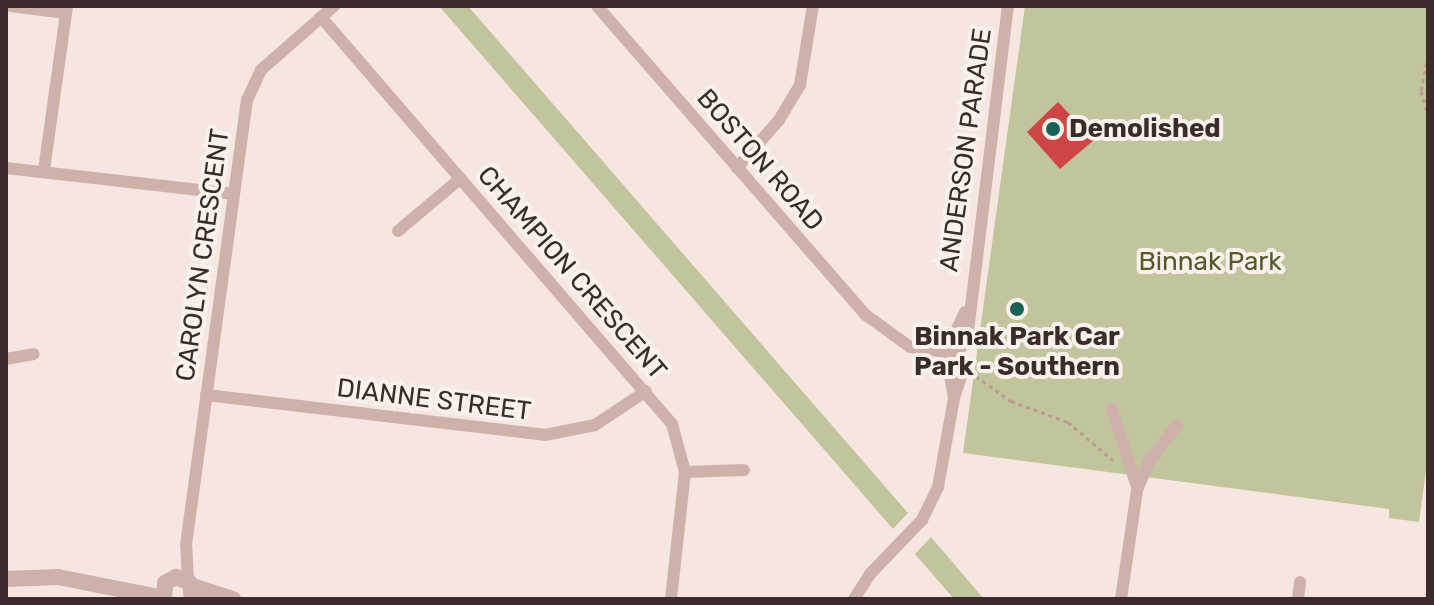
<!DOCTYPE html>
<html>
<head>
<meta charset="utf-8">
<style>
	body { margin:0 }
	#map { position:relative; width:1434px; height:605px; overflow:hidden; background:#f5e6df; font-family:Rubik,sans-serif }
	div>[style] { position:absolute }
	.green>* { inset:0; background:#c1c59d }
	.building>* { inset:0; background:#ce4643 }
	.path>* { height:3px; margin-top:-1.5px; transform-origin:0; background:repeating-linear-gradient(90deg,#ba9b93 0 4px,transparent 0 8px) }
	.minor>* { height:12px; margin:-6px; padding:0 6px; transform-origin:6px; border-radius:6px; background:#ceb2a9 }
	.tertiary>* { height:16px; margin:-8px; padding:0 8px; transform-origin:8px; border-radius:8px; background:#ceb2a9 }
	.dots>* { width:22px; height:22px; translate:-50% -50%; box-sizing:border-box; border:4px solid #fbf1ec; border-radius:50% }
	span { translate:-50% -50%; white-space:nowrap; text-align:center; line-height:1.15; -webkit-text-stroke:8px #fbf1ec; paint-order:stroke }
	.poi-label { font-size:26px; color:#3b2b2a; font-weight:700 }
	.left { translate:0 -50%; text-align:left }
	.street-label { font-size:26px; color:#3b2b2a }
	.park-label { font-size:26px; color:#545b2b }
	.frame { position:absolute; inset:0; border:8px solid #3b2b2a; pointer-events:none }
</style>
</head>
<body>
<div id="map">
	<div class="green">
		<div style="clip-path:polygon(439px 6px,468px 6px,908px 513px,893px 529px)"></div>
		<div style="clip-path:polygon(1025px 6px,1428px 6px,1428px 456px,1419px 522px,1389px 518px,1389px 509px,963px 453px)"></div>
		<div style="clip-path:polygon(931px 537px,984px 599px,954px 599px,915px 554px)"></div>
	</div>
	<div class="building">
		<div style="clip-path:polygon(1058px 102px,1094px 140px,1060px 169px,1027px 132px)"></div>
	</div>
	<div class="path">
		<div style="left:1428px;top:55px;width:37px;rotate:101deg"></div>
		<div style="left:1421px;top:91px;width:25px;rotate:74deg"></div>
		<div style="left:976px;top:376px;width:43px;rotate:35.5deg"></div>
		<div style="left:1011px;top:401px;width:61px;rotate:20.2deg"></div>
		<div style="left:1068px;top:422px;width:59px;rotate:40.2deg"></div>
	</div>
	<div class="minor">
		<div style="left:11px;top:6px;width:55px;rotate:7.3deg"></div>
		<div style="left:597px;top:6px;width:410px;rotate:49deg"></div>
		<div style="left:866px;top:315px;width:54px;rotate:36deg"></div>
		<div style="left:910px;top:347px;width:49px;rotate:8.3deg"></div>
		<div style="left:321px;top:17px;width:537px;rotate:49.23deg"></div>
		<div style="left:672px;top:424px;width:50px;rotate:74.8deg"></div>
		<div style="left:685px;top:472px;width:128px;rotate:96.3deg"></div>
		<div style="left:6px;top:168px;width:228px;rotate:6.5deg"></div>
		<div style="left:737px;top:168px;width:64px;rotate:-48.8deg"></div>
		<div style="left:779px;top:120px;width:41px;rotate:-59deg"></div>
		<div style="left:800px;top:85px;width:80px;rotate:-80.7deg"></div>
		<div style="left:44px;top:170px;width:166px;rotate:-82deg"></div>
		<div style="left:398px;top:231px;width:82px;rotate:-40.1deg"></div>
		<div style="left:6px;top:359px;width:28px;rotate:-10deg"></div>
		<div style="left:206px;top:395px;width:341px;rotate:6.7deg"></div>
		<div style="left:545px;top:435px;width:51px;rotate:-11.3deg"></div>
		<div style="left:595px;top:425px;width:61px;rotate:-33.7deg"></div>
		<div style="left:954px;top:398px;width:26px;rotate:-72deg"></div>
		<div style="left:962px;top:373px;width:19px;rotate:-102deg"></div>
		<div style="left:958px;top:354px;width:25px;rotate:-67deg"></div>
		<div style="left:968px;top:331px;width:327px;rotate:-83deg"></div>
		<div style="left:1112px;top:409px;width:82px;rotate:72.2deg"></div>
		<div style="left:685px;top:472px;width:59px;rotate:-1.9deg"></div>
		<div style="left:188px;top:580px;width:35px;rotate:-93deg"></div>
		<div style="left:186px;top:545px;width:449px;rotate:-82.2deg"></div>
		<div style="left:247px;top:100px;width:33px;rotate:-65deg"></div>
		<div style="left:261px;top:70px;width:97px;rotate:-41.2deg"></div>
		<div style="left:854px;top:599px;width:30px;rotate:-57deg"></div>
		<div style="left:870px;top:574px;width:75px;rotate:-46.1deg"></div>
		<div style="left:922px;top:520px;width:37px;rotate:-64deg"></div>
		<div style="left:938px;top:487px;width:90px;rotate:-79.8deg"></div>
		<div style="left:954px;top:398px;width:47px;rotate:-99.9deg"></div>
		<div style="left:946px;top:352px;width:44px;rotate:-64.6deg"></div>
		<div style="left:1121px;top:599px;width:110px;rotate:-81.6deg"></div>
		<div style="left:1137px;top:490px;width:30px;rotate:-67deg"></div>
		<div style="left:1149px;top:462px;width:46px;rotate:-52.9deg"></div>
		<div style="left:1298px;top:599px;width:17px;rotate:-83deg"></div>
	</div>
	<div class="tertiary">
		<div style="left:6px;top:579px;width:52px;rotate:-2.2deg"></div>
		<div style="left:58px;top:577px;width:108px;rotate:11.2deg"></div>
		<div style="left:192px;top:586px;width:43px;rotate:17.6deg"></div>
		<div style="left:164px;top:599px;width:16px;rotate:-86deg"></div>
		<div style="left:165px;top:583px;width:13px;rotate:-29deg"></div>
		<div style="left:176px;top:577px;width:15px;rotate:23deg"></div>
		<div style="left:190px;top:583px;width:16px;rotate:83deg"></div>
	</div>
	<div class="dots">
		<div style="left:1053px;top:129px;background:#1b6055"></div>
		<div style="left:1017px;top:309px;background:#1b6055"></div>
	</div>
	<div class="poi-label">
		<span class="left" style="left:1069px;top:129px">Demolished</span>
		<span style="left:1017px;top:352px">Binnak Park Car<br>Park - Southern</span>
	</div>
	<div class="street-label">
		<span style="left:966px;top:150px;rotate:-82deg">ANDERSON PARADE</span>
		<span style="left:760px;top:160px;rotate:49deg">BOSTON ROAD</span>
		<span style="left:203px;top:255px;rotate:-82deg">CAROLYN CRESCENT</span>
		<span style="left:572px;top:273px;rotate:49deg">CHAMPION CRESCENT</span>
		<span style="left:434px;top:400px;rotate:7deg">DIANNE STREET</span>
	</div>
	<div class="park-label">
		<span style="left:1210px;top:262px">Binnak Park</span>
	</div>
	<div class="frame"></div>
</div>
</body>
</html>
